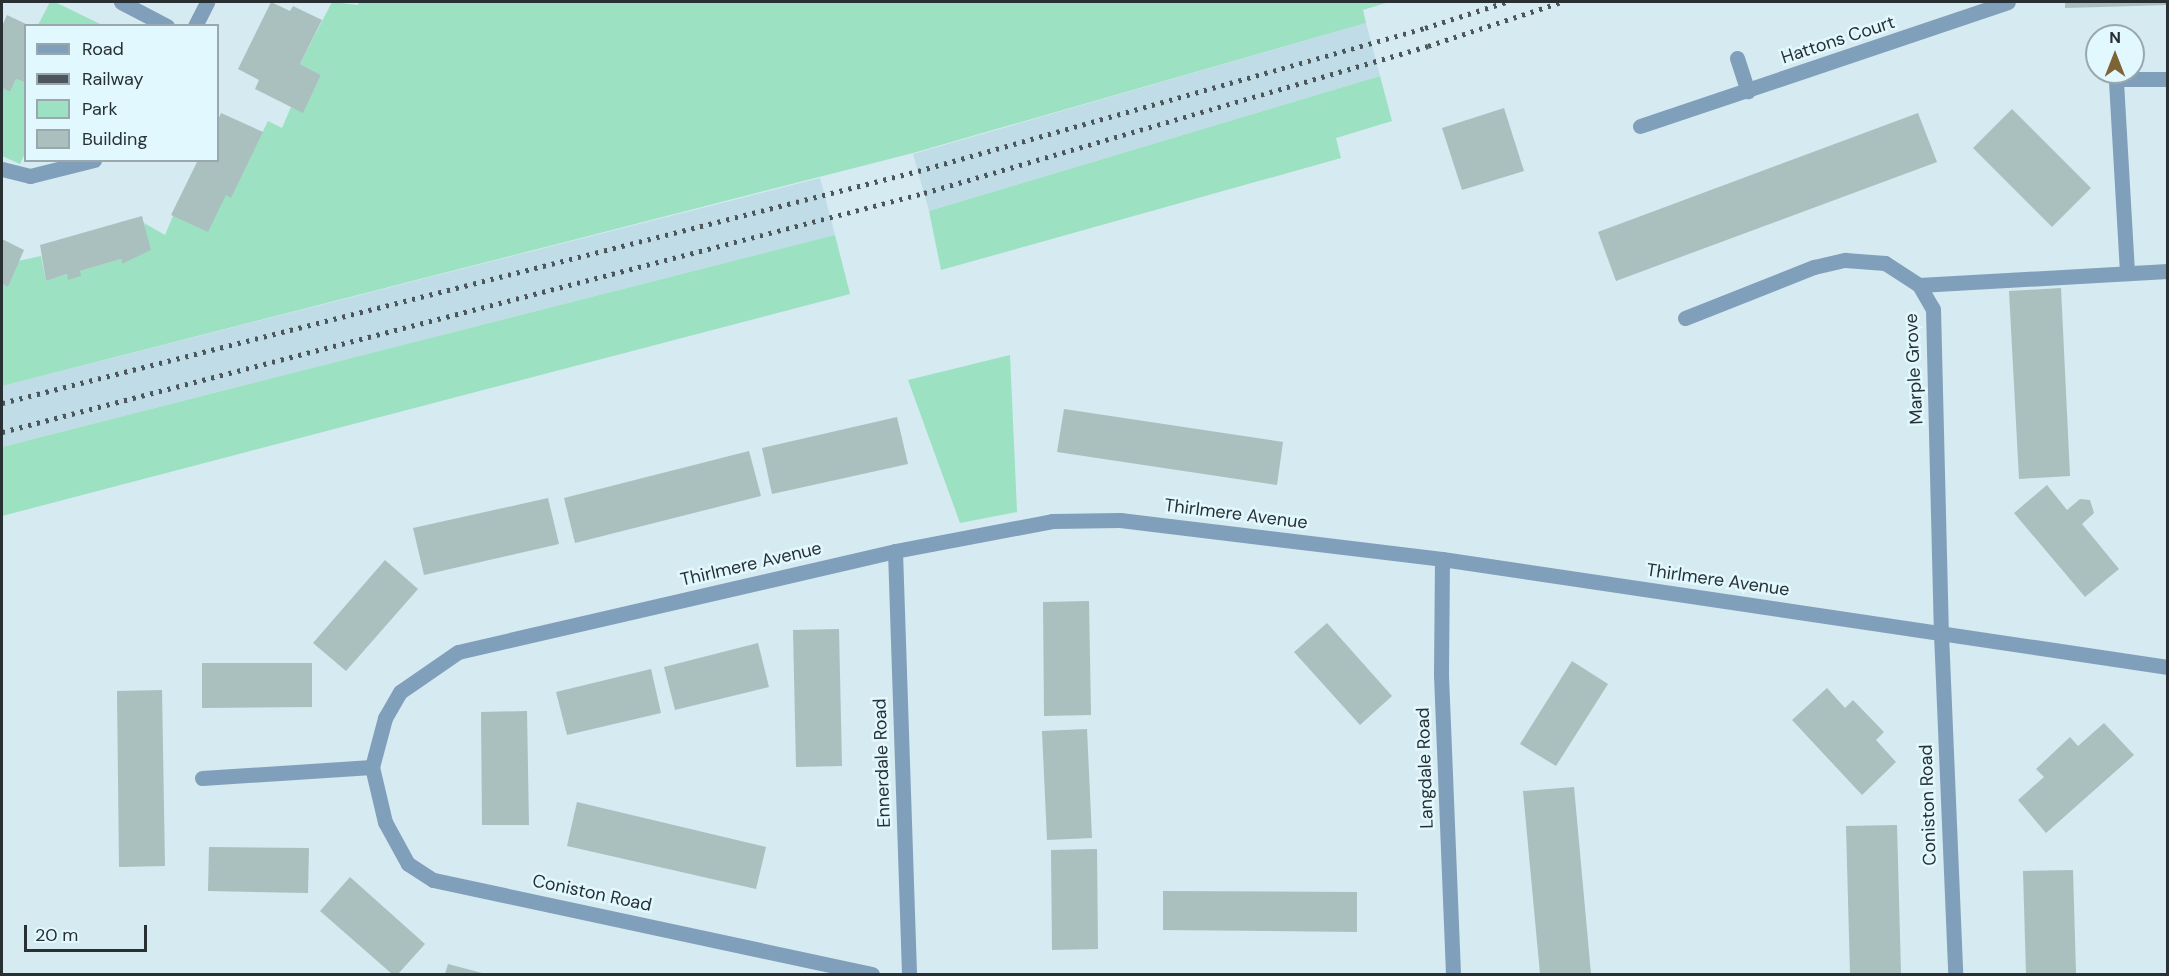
<!DOCTYPE html>
<html>
<head>
<meta charset="utf-8">
<style>
	body { margin:0 }
	#map { position:relative; width:2169px; height:976px; overflow:hidden; background:#d5eaf1; font-family:"DM Sans",sans-serif }
	div>[style] { position:absolute }
	.built>* { inset:0; background:#c0dde7 }
	.green>* { inset:0; background:#9ce1c1 }
	.building>* { inset:0; background:#a9c0bf }
	.minor>* { height:15px; margin:-7.5px; padding:0 7.5px; transform-origin:7.5px; border-radius:7.5px; background:#809fba }
	.rail>* { height:4.5px; margin-top:-2.25px; transform-origin:0; background:repeating-linear-gradient(90deg,#4d575b 0 3px,transparent 0 9px) }
	span { translate:-50% -50%; white-space:nowrap; text-align:center; line-height:1.15; -webkit-text-stroke:5px #e2f8ff; paint-order:stroke }
	.street-label { font-size:18px; color:#283033 }
	.frame { position:absolute; inset:0; border:3px solid #283033; pointer-events:none }
	.legend { position:absolute; left:24px; top:24px; width:195px; height:138px; box-sizing:border-box; background:#e2f8ff; border:2px solid #98a8ad; margin:0; padding:8px 10px; list-style:none; font-size:18px; color:#283033 }
	.legend li { display:flex; align-items:center; gap:12px; height:30px }
	.legend b { width:30px; border:2px solid #98a8ad }
	.north { position:absolute; left:2085px; top:24px; width:60px; height:60px; box-sizing:border-box; background:#e2f8ff; border:2px solid #98a8ad; border-radius:50%; rotate:0deg; font-size:16px; font-weight:700; line-height:24px; text-align:center; color:#283033 }
	.north::after { content:''; display:block; margin:auto; width:21px; height:27px; background:#7c6435; clip-path:polygon(50% 0,100% 100%,50% 72%,0 100%) }
	.scale { position:absolute; left:24px; top:925px; width:123px; height:27px; box-sizing:border-box; border:3px solid #283033; border-top:0; padding-left:8px; font-size:18px; line-height:21px; white-space:nowrap; color:#283033; -webkit-text-stroke:4px #e2f8ff; paint-order:stroke }
</style>
</head>
<body>
<div id="map">
	<div class="built">
		<div style="clip-path:polygon(1366px 23px,1380px 76px,929px 211px,913px 154px)"></div>
		<div style="clip-path:polygon(820px 178px,835px 235px,2px 447px,2px 386px)"></div>
	</div>
	<div class="green">
		<div style="clip-path:polygon(50px 2px,55px 2px,102px 25px,38px 25px)"></div>
		<div style="clip-path:polygon(332px 2px,358px 5px,359px 2px,1389px 2px,1363px 10px,1366px 23px,913px 153px,2px 386px,2px 284px,8px 287px,18px 261px,41px 256px,46px 281px,67px 274px,69px 279px,80px 276px,80px 271px,121px 259px,122px 264px,150px 250px,144px 223px,165px 235px,173px 216px,226px 195px,231px 197px,268px 121px,282px 128px,291px 107px,303px 112px,321px 75px,300px 64px)"></div>
		<div style="clip-path:polygon(1380px 76px,1392px 121px,1336px 138px,1341px 158px,941px 270px,929px 211px)"></div>
		<div style="clip-path:polygon(16px 79px,25px 83px,25px 153px,20px 164px,2px 156px,2px 88px,10px 92px)"></div>
		<div style="clip-path:polygon(835px 235px,850px 294px,2px 516px,2px 447px)"></div>
		<div style="clip-path:polygon(1010px 355px,1017px 512px,960px 523px,908px 380px)"></div>
	</div>
	<div class="building">
		<div style="clip-path:polygon(271px 2px,290px 11px,293px 6px,322px 20px,300px 64px,321px 75px,303px 113px,255px 89px,259px 80px,238px 69px)"></div>
		<div style="clip-path:polygon(2065px 2px,2168px 2px,2168px 5px,2065px 8px)"></div>
		<div style="clip-path:polygon(7px 15px,26px 24px,26px 83px,16px 79px,10px 92px,2px 88px,2px 26px)"></div>
		<div style="clip-path:polygon(1504px 108px,1524px 171px,1462px 190px,1442px 128px)"></div>
		<div style="clip-path:polygon(2012px 109px,2091px 188px,2052px 227px,1973px 148px)"></div>
		<div style="clip-path:polygon(221px 113px,263px 132px,231px 198px,226px 195px,208px 232px,171px 215px,198px 160px,218px 160px,218px 120px)"></div>
		<div style="clip-path:polygon(1918px 113px,1937px 162px,1616px 281px,1598px 232px)"></div>
		<div style="clip-path:polygon(142px 216px,151px 250px,122px 264px,121px 259px,80px 271px,81px 276px,68px 280px,67px 274px,46px 281px,40px 245px)"></div>
		<div style="clip-path:polygon(2px 239px,24px 250px,8px 287px,2px 284px)"></div>
		<div style="clip-path:polygon(2061px 288px,2070px 476px,2019px 479px,2009px 291px)"></div>
		<div style="clip-path:polygon(1064px 409px,1283px 442px,1277px 485px,1057px 452px)"></div>
		<div style="clip-path:polygon(897px 417px,908px 464px,772px 494px,762px 448px)"></div>
		<div style="clip-path:polygon(749px 451px,761px 496px,575px 543px,564px 498px)"></div>
		<div style="clip-path:polygon(2047px 485px,2067px 510px,2080px 499px,2090px 500px,2094px 513px,2082px 524px,2119px 569px,2085px 597px,2014px 513px)"></div>
		<div style="clip-path:polygon(548px 498px,559px 544px,424px 575px,413px 528px)"></div>
		<div style="clip-path:polygon(385px 560px,418px 589px,346px 671px,313px 643px)"></div>
		<div style="clip-path:polygon(1089px 601px,1091px 715px,1044px 716px,1043px 602px)"></div>
		<div style="clip-path:polygon(1327px 623px,1392px 696px,1360px 725px,1294px 652px)"></div>
		<div style="clip-path:polygon(839px 629px,842px 766px,796px 767px,793px 630px)"></div>
		<div style="clip-path:polygon(758px 643px,769px 687px,675px 710px,664px 667px)"></div>
		<div style="clip-path:polygon(1572px 661px,1608px 684px,1556px 766px,1520px 744px)"></div>
		<div style="clip-path:polygon(202px 663px,312px 663px,312px 707px,202px 708px)"></div>
		<div style="clip-path:polygon(651px 669px,661px 713px,567px 735px,556px 692px)"></div>
		<div style="clip-path:polygon(1827px 688px,1845px 708px,1853px 700px,1884px 732px,1876px 740px,1896px 762px,1862px 795px,1792px 720px)"></div>
		<div style="clip-path:polygon(162px 690px,165px 866px,119px 867px,117px 691px)"></div>
		<div style="clip-path:polygon(527px 711px,529px 825px,482px 825px,481px 712px)"></div>
		<div style="clip-path:polygon(2104px 723px,2134px 755px,2046px 833px,2018px 800px,2044px 777px,2036px 769px,2070px 737px,2078px 746px)"></div>
		<div style="clip-path:polygon(1087px 729px,1092px 838px,1047px 840px,1042px 731px)"></div>
		<div style="clip-path:polygon(1574px 787px,1591px 974px,1540px 974px,1523px 791px)"></div>
		<div style="clip-path:polygon(577px 802px,766px 847px,756px 889px,567px 846px)"></div>
		<div style="clip-path:polygon(1897px 825px,1901px 974px,1850px 974px,1846px 826px)"></div>
		<div style="clip-path:polygon(209px 847px,309px 848px,308px 893px,208px 891px)"></div>
		<div style="clip-path:polygon(1097px 849px,1098px 949px,1052px 950px,1051px 850px)"></div>
		<div style="clip-path:polygon(2073px 870px,2076px 974px,2026px 974px,2023px 871px)"></div>
		<div style="clip-path:polygon(350px 877px,425px 944px,398px 974px,392px 974px,320px 911px)"></div>
		<div style="clip-path:polygon(1163px 891px,1357px 892px,1357px 932px,1163px 930px)"></div>
		<div style="clip-path:polygon(448px 964px,486px 974px,445px 974px)"></div>
	</div>
	<div class="minor">
		<div style="left:121px;top:2px;width:52px;rotate:27.6deg"></div>
		<div style="left:195px;top:26px;width:27px;rotate:-63deg"></div>
		<div style="left:1737px;top:58px;width:35px;rotate:72deg"></div>
		<div style="left:1640px;top:126px;width:388px;rotate:-18.6deg"></div>
		<div style="left:2px;top:169px;width:29px;rotate:14deg"></div>
		<div style="left:30px;top:176px;width:66px;rotate:-14deg"></div>
		<div style="left:2127px;top:272px;width:193px;rotate:-93.3deg"></div>
		<div style="left:2116px;top:79px;width:52px"></div>
		<div style="left:1919px;top:285px;width:249px;rotate:-3.2deg"></div>
		<div style="left:1685px;top:318px;width:139px;rotate:-21.6deg"></div>
		<div style="left:1814px;top:267px;width:32px;rotate:-13deg"></div>
		<div style="left:1845px;top:260px;width:40px;rotate:4.3deg"></div>
		<div style="left:1885px;top:263px;width:40px;rotate:32.9deg"></div>
		<div style="left:1919px;top:285px;width:28px;rotate:60deg"></div>
		<div style="left:1933px;top:309px;width:324px;rotate:88.6deg"></div>
		<div style="left:1941px;top:633px;width:341px;rotate:87.6deg"></div>
		<div style="left:895px;top:551px;width:423px;rotate:88.1deg"></div>
		<div style="left:1442px;top:559px;width:116px;rotate:90.5deg"></div>
		<div style="left:1441px;top:675px;width:299px;rotate:87.7deg"></div>
		<div style="left:202px;top:778px;width:170px;rotate:-3.7deg"></div>
		<div style="left:872px;top:974px;width:449px;rotate:-167.9deg"></div>
		<div style="left:433px;top:880px;width:30px;rotate:-147deg"></div>
		<div style="left:408px;top:864px;width:48px;rotate:-118.7deg"></div>
		<div style="left:385px;top:822px;width:57px;rotate:-103.3deg"></div>
		<div style="left:372px;top:767px;width:51px;rotate:-75.1deg"></div>
		<div style="left:385px;top:718px;width:30px;rotate:-60deg"></div>
		<div style="left:400px;top:692px;width:70px;rotate:-34.6deg"></div>
		<div style="left:458px;top:652px;width:449px;rotate:-13deg"></div>
		<div style="left:895px;top:551px;width:160px;rotate:-10.8deg"></div>
		<div style="left:1052px;top:521px;width:68px;rotate:-0.8deg"></div>
		<div style="left:1120px;top:520px;width:324px;rotate:6.9deg"></div>
		<div style="left:1442px;top:559px;width:734px;rotate:8.46deg"></div>
	</div>
	<div class="rail">
		<div style="left:2px;top:403px;width:945px;rotate:-14.21deg"></div>
		<div style="left:918px;top:171px;width:527px;rotate:-15.75deg"></div>
		<div style="left:1425px;top:28px;width:85px;rotate:-17.8deg"></div>
		<div style="left:2px;top:432px;width:952px;rotate:-14.53deg"></div>
		<div style="left:924px;top:193px;width:525px;rotate:-16.26deg"></div>
		<div style="left:1428px;top:46px;width:140px;rotate:-18.3deg"></div>
	</div>
	<div class="street-label">
		<span style="left:1838px;top:40px;rotate:-18deg">Hattons Court</span>
		<span style="left:1914px;top:369px;rotate:-93deg">Marple Grove</span>
		<span style="left:1236px;top:514px;rotate:7deg">Thirlmere Avenue</span>
		<span style="left:751px;top:564px;rotate:-13deg">Thirlmere Avenue</span>
		<span style="left:1718px;top:580px;rotate:8deg">Thirlmere Avenue</span>
		<span style="left:882px;top:763px;rotate:-92deg">Ennerdale Road</span>
		<span style="left:1425px;top:768px;rotate:-92deg">Langdale Road</span>
		<span style="left:1928px;top:805px;rotate:-92deg">Coniston Road</span>
		<span style="left:592px;top:893px;rotate:12deg">Coniston Road</span>
	</div>
	<div class="frame"></div>
	<ul class="legend">
	<li><b style="height:8px;background:#809fba"></b>Road</li>
	<li><b style="height:8px;background:#4d575b"></b>Railway</li>
	<li><b style="height:16px;background:#9ce1c1"></b>Park</li>
	<li><b style="height:16px;background:#a9c0bf"></b>Building</li>
	</ul>
	<div class="north">N</div>
	<div class="scale">20 m</div>
</div>
</body>
</html>
